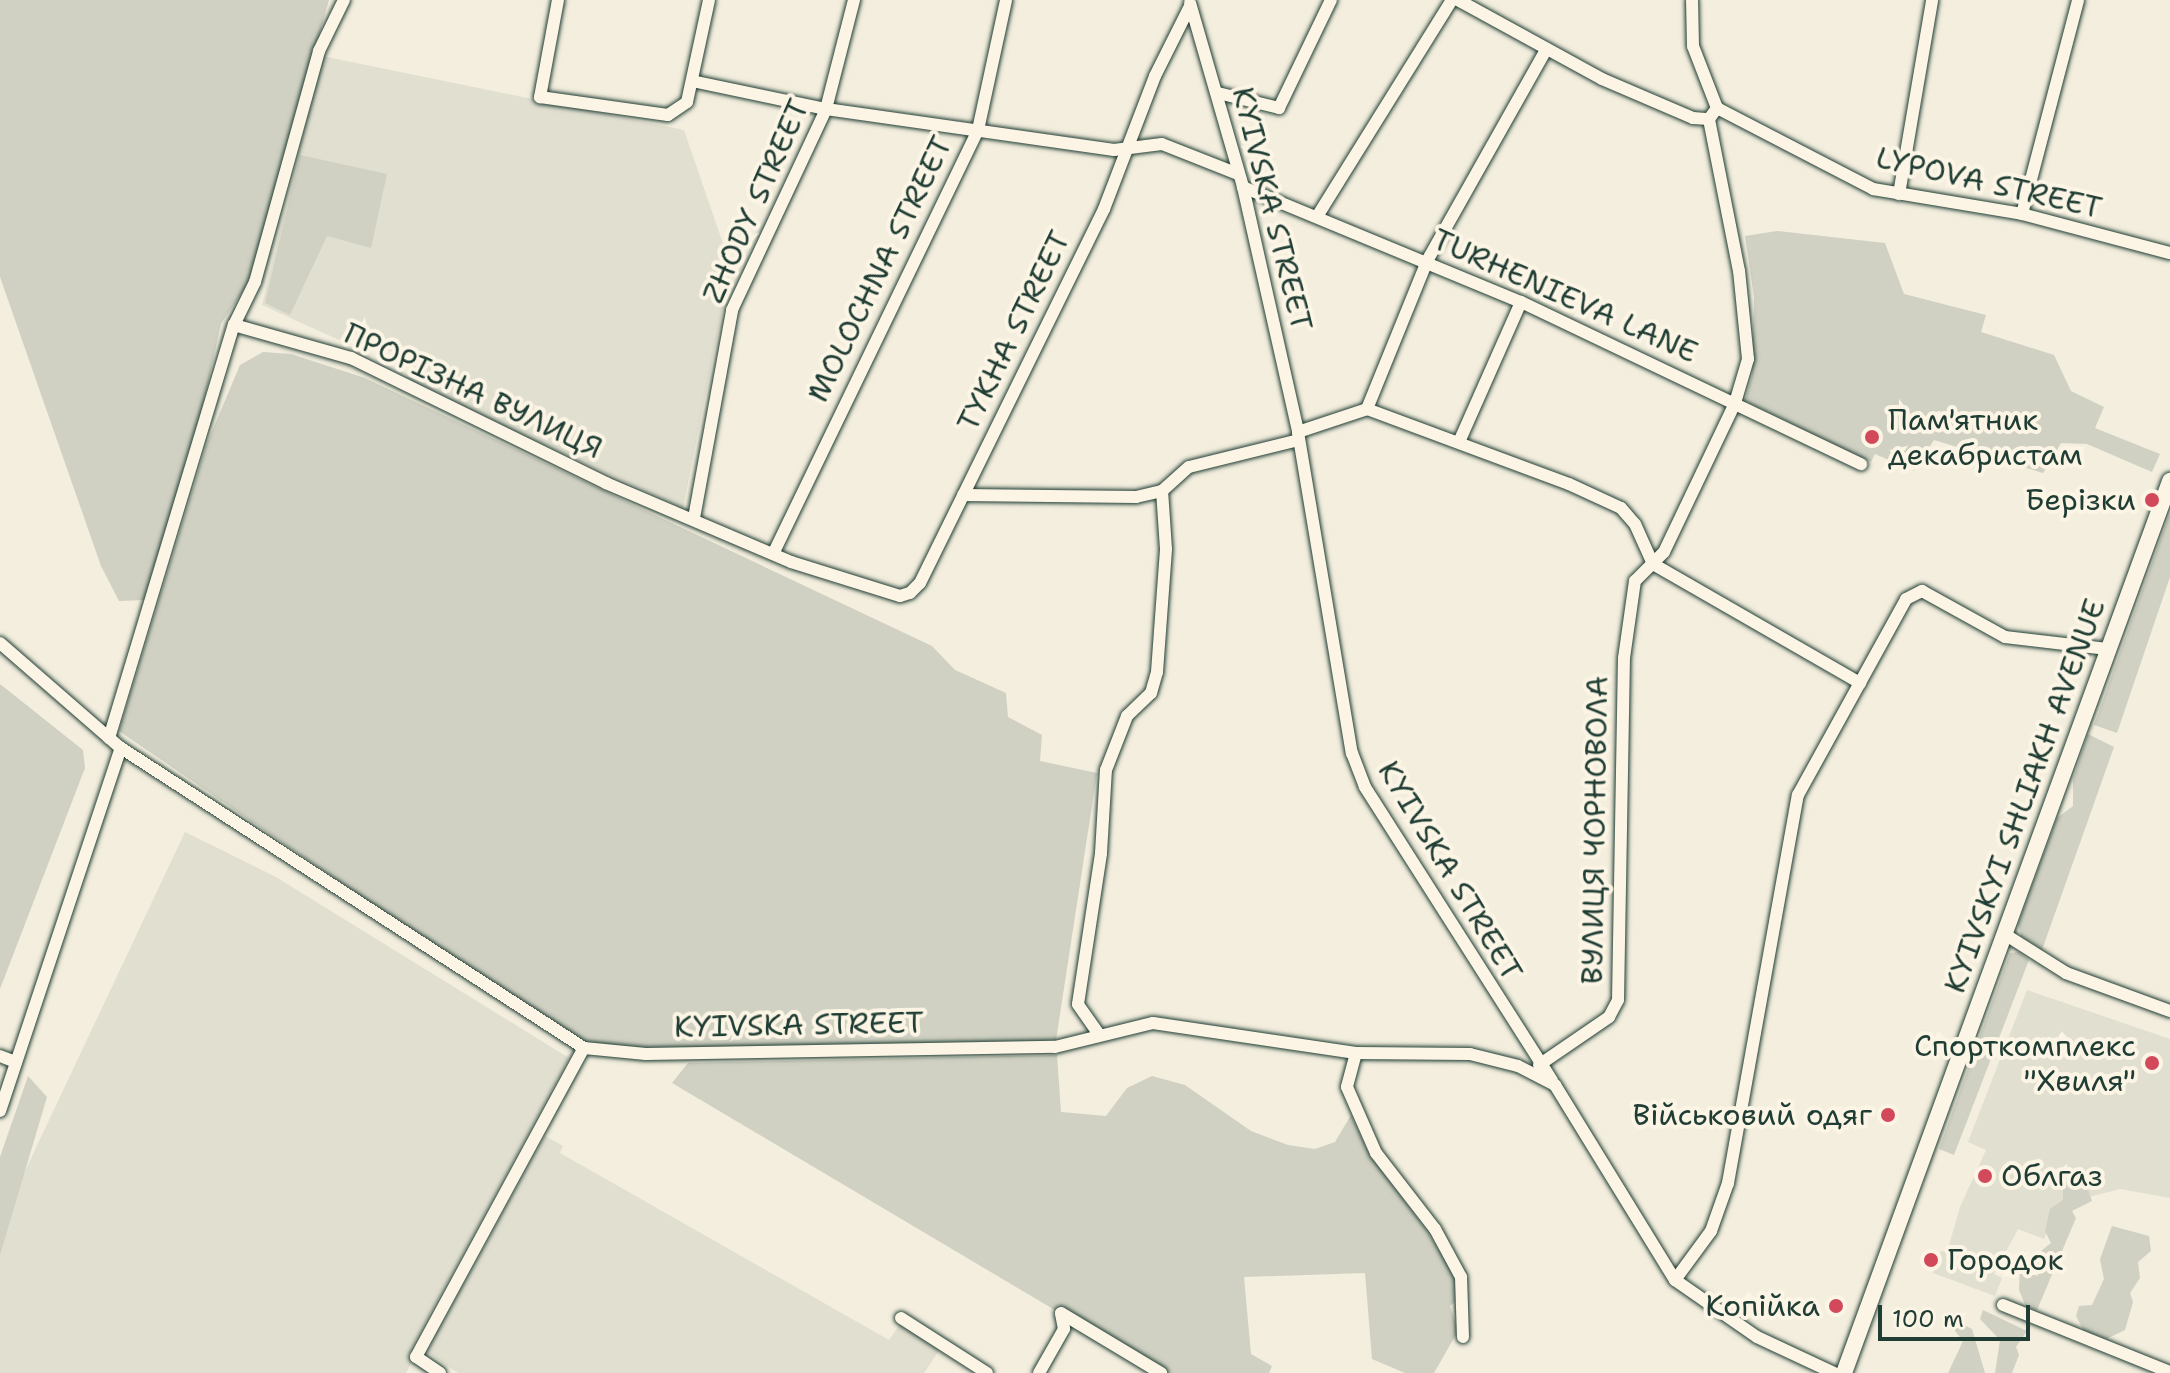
<!DOCTYPE html>
<html>
<head>
<meta charset="utf-8">
<style>
	body { margin:0 }
	#map { position:relative; width:2170px; height:1373px; overflow:hidden; background:#f3eede; font-family:"Shantell Sans",sans-serif }
	div>[style] { position:absolute }
	.built>* { inset:0; background:#e1dfd0 }
	.green>* { inset:0; background:#d0d1c2 }
	.roads { filter:drop-shadow(0 0 2px #1f3d34) drop-shadow(0 0 2px #1f3d34) }
	.minor>* { height:12px; margin:-6px; padding:0 6px; transform-origin:6px; border-radius:6px; background:#fcf5e5 }
	.major>* { height:16px; margin:-8px; padding:0 8px; transform-origin:8px; border-radius:8px; background:#fcf5e5 }
	.dots>* { width:22px; height:22px; translate:-50% -50%; box-sizing:border-box; border:4px solid #fcf5e5; border-radius:50% }
	span { translate:-50% -50%; white-space:nowrap; text-align:center; line-height:1.15; -webkit-text-stroke:8px #fcf5e5; paint-order:stroke }
	.street-label { font-size:30px; color:#1f3d34 }
	.poi-label { font-size:30px; color:#1f3d34 }
	.left { translate:0 -50%; text-align:left }
	.right { translate:-100% -50%; text-align:right }
	.scale { position:absolute; left:1878px; top:1305px; width:152px; height:36px; box-sizing:border-box; border:4px solid #1f3d34; border-top:0; padding-left:10px; font-size:24px; line-height:28px; white-space:nowrap; color:#1f3d34; -webkit-text-stroke:6px #fcf5e5; paint-order:stroke }
</style>
</head>
<body>
<div id="map">
	<div class="built">
		<div style="clip-path:polygon(322px 56px,684px 130px,731px 267px,683px 508px,409px 383px,409px 360px,350px 332px,339px 340px,262px 305px)"></div>
		<div style="clip-path:polygon(185px 832px,276px 877px,569px 1058px,407px 1356px,413px 1360px,406px 1373px,0 1373px,0 1224px)"></div>
		<div style="clip-path:polygon(2027px 990px,2170px 1039px,2170px 1198px,2120px 1189px,2058px 1205px,2044px 1239px,2018px 1229px,1994px 1274px,2002px 1278px,1995px 1296px,1933px 1273px,1941px 1251px,1947px 1252px,1960px 1207px,1986px 1150px,1968px 1142px)"></div>
		<div style="clip-path:polygon(545px 1136px,563px 1146px,560px 1153px,889px 1340px,901px 1323px,940px 1349px,924px 1373px,458px 1373px,427px 1352px)"></div>
	</div>
	<div class="green">
		<div style="clip-path:polygon(0 0,329px 0,249px 282px,221px 324px,196px 437px,146px 600px,119px 601px,101px 566px,0 277px)"></div>
		<div style="clip-path:polygon(300px 155px,387px 174px,371px 248px,327px 236px,290px 315px,265px 303px)"></div>
		<div style="clip-path:polygon(1777px 231px,1885px 243px,1904px 294px,1986px 315px,1981px 332px,2054px 355px,2071px 391px,2104px 407px,2095px 428px,2160px 454px,2152px 472px,2087px 444px,2061px 443px,2043px 473px,1934px 440px,1914px 471px,1875px 454px,1871px 462px,1745px 401px,1752px 376px,1754px 297px,1745px 236px)"></div>
		<div style="clip-path:polygon(263px 352px,291px 354px,365px 378px,932px 646px,955px 670px,1006px 693px,1008px 717px,1042px 735px,1040px 761px,1097px 773px,1055px 1047px,584px 1048px,119px 731px,207px 443px,240px 365px)"></div>
		<div style="clip-path:polygon(2170px 513px,2170px 577px,2117px 733px,2094px 725px)"></div>
		<div style="clip-path:polygon(0 684px,83px 750px,85px 768px,0 989px)"></div>
		<div style="clip-path:polygon(2088px 734px,2114px 747px,2042px 950px,2021px 936px,2018px 924px,2057px 818px,2073px 806px,2073px 780px)"></div>
		<div style="clip-path:polygon(2019px 952px,2029px 960px,1954px 1155px,1939px 1149px,2010px 953px)"></div>
		<div style="clip-path:polygon(1057px 1055px,1061px 1112px,1106px 1116px,1127px 1088px,1152px 1076px,1185px 1085px,1251px 1131px,1288px 1145px,1315px 1149px,1335px 1142px,1351px 1115px,1369px 1154px,1426px 1229px,1456px 1278px,1458px 1300px,1450px 1306px,1458px 1331px,1434px 1373px,1405px 1373px,1372px 1359px,1365px 1273px,1244px 1277px,1251px 1354px,1272px 1366px,1269px 1373px,1161px 1373px,672px 1083px,688px 1063px)"></div>
		<div style="clip-path:polygon(28px 1076px,47px 1097px,0 1255px,0 1157px)"></div>
		<div style="clip-path:polygon(2074px 1178px,2087px 1187px,2092px 1201px,2072px 1211px,2076px 1218px,2037px 1310px,2026px 1307px,2019px 1290px,2020px 1268px,2051px 1243px,2045px 1231px,2050px 1209px,2063px 1200px,2063px 1185px)"></div>
		<div style="clip-path:polygon(2112px 1226px,2149px 1236px,2151px 1251px,2138px 1262px,2140px 1278px,2130px 1293px,2133px 1302px,2125px 1330px,2106px 1339px,2084px 1331px,2076px 1316px,2079px 1306px,2092px 1305px,2104px 1279px,2100px 1259px)"></div>
		<div style="clip-path:polygon(1983px 1310px,2027px 1331px,2016px 1347px,2019px 1355px,2012px 1373px,1995px 1373px,2000px 1340px,1980px 1319px)"></div>
		<div style="clip-path:polygon(1954px 1320px,1972px 1329px,1985px 1373px,1948px 1373px,1963px 1341px,1955px 1331px)"></div>
	</div>
	<div class="roads">
		<div class="minor">
			<div style="left:558px;top:0;width:99px;rotate:100.5deg"></div>
			<div style="left:540px;top:97px;width:129px;rotate:8deg"></div>
			<div style="left:668px;top:115px;width:23px;rotate:-34deg"></div>
			<div style="left:687px;top:102px;width:104px;rotate:-77.8deg"></div>
			<div style="left:1458px;top:0;width:164px;rotate:28.7deg"></div>
			<div style="left:1602px;top:79px;width:99px;rotate:23.2deg"></div>
			<div style="left:1693px;top:118px;width:16px;rotate:4deg"></div>
			<div style="left:1190px;top:3px;width:191px;rotate:73.9deg"></div>
			<div style="left:1243px;top:187px;width:251px;rotate:77.3deg"></div>
			<div style="left:1298px;top:432px;width:326px;rotate:80.5deg"></div>
			<div style="left:1352px;top:753px;width:36px;rotate:69deg"></div>
			<div style="left:1365px;top:787px;width:348px;rotate:57.5deg"></div>
			<div style="left:692px;top:81px;width:137px;rotate:11.8deg"></div>
			<div style="left:826px;top:109px;width:291px;rotate:8.1deg"></div>
			<div style="left:1114px;top:150px;width:48px;rotate:-7.1deg"></div>
			<div style="left:1162px;top:144px;width:82px;rotate:21.5deg"></div>
			<div style="left:1218px;top:93px;width:63px;rotate:13.8deg"></div>
			<div style="left:1279px;top:108px;width:120px;rotate:-64.3deg"></div>
			<div style="left:1717px;top:108px;width:176px;rotate:27.4deg"></div>
			<div style="left:1873px;top:189px;width:151px;rotate:9.5deg"></div>
			<div style="left:2022px;top:214px;width:153px;rotate:14.8deg"></div>
			<div style="left:1243px;top:187px;width:301px;rotate:22.5deg"></div>
			<div style="left:1521px;top:302px;width:377px;rotate:25.5deg"></div>
			<div style="left:1899px;top:194px;width:197px;rotate:-80.3deg"></div>
			<div style="left:2022px;top:214px;width:221px;rotate:-75.3deg"></div>
			<div style="left:1318px;top:215px;width:253px;rotate:-58.1deg"></div>
			<div style="left:234px;top:325px;width:122px;rotate:15.8deg"></div>
			<div style="left:351px;top:358px;width:284px;rotate:26.1deg"></div>
			<div style="left:606px;top:483px;width:201px;rotate:23.1deg"></div>
			<div style="left:791px;top:562px;width:114px;rotate:17.3deg"></div>
			<div style="left:900px;top:596px;width:10px;rotate:-17deg"></div>
			<div style="left:910px;top:593px;width:14px;rotate:-45deg"></div>
			<div style="left:920px;top:583px;width:417px;rotate:-63.8deg"></div>
			<div style="left:1104px;top:209px;width:142px;rotate:-69deg"></div>
			<div style="left:1155px;top:76px;width:78px;rotate:-63.4deg"></div>
			<div style="left:1367px;top:409px;width:160px;rotate:-67.9deg"></div>
			<div style="left:1427px;top:261px;width:240px;rotate:-60.6deg"></div>
			<div style="left:1298px;top:432px;width:73px;rotate:-18.4deg"></div>
			<div style="left:1367px;top:409px;width:215px;rotate:20.4deg"></div>
			<div style="left:1569px;top:484px;width:57px;rotate:24.8deg"></div>
			<div style="left:1621px;top:508px;width:21px;rotate:49deg"></div>
			<div style="left:1635px;top:524px;width:44px;rotate:65.8deg"></div>
			<div style="left:1653px;top:564px;width:239px;rotate:29.9deg"></div>
			<div style="left:1459px;top:442px;width:153px;rotate:-66.1deg"></div>
			<div style="left:963px;top:495px;width:173px;rotate:0.7deg"></div>
			<div style="left:1136px;top:497px;width:27px;rotate:-13deg"></div>
			<div style="left:1162px;top:491px;width:36px;rotate:-42deg"></div>
			<div style="left:1189px;top:467px;width:113px;rotate:-13.8deg"></div>
			<div style="left:694px;top:518px;width:211px;rotate:-79.6deg"></div>
			<div style="left:732px;top:310px;width:222px;rotate:-64.9deg"></div>
			<div style="left:826px;top:109px;width:113px;rotate:-75.6deg"></div>
			<div style="left:774px;top:552px;width:469px;rotate:-64.2deg"></div>
			<div style="left:978px;top:130px;width:133px;rotate:-77.8deg"></div>
			<div style="left:0;top:643px;width:160px;rotate:41deg"></div>
			<div style="left:121px;top:748px;width:552px;rotate:32.94deg"></div>
			<div style="left:584px;top:1048px;width:62px;rotate:5.5deg"></div>
			<div style="left:646px;top:1054px;width:409px;rotate:-1deg"></div>
			<div style="left:1055px;top:1047px;width:101px;rotate:-13.8deg"></div>
			<div style="left:1153px;top:1023px;width:205px;rotate:8.4deg"></div>
			<div style="left:1356px;top:1053px;width:114px;rotate:0.5deg"></div>
			<div style="left:1470px;top:1054px;width:49px;rotate:14deg"></div>
			<div style="left:1518px;top:1066px;width:42px;rotate:27.2deg"></div>
			<div style="left:1555px;top:1085px;width:229px;rotate:58.4deg"></div>
			<div style="left:1675px;top:1280px;width:100px;rotate:34.8deg"></div>
			<div style="left:1757px;top:1337px;width:85px;rotate:25.1deg"></div>
			<div style="left:109px;top:738px;width:432px;rotate:-73.2deg"></div>
			<div style="left:234px;top:325px;width:48px;rotate:-64deg"></div>
			<div style="left:255px;top:282px;width:240px;rotate:-74.5deg"></div>
			<div style="left:319px;top:51px;width:57px;rotate:-63.9deg"></div>
			<div style="left:2006px;top:935px;width:71px;rotate:32.3deg"></div>
			<div style="left:2066px;top:973px;width:111px;rotate:20.1deg"></div>
			<div style="left:1098px;top:1033px;width:35px;rotate:-125deg"></div>
			<div style="left:1078px;top:1004px;width:153px;rotate:-81.3deg"></div>
			<div style="left:1101px;top:853px;width:83px;rotate:-86.6deg"></div>
			<div style="left:1106px;top:770px;width:58px;rotate:-68.7deg"></div>
			<div style="left:1127px;top:716px;width:33px;rotate:-44deg"></div>
			<div style="left:1151px;top:693px;width:22px;rotate:-74deg"></div>
			<div style="left:1157px;top:672px;width:123px;rotate:-85.8deg"></div>
			<div style="left:1166px;top:549px;width:58px;rotate:-93.9deg"></div>
			<div style="left:1356px;top:1053px;width:35px;rotate:105deg"></div>
			<div style="left:1347px;top:1087px;width:72px;rotate:66.3deg"></div>
			<div style="left:1376px;top:1153px;width:96px;rotate:52.2deg"></div>
			<div style="left:1435px;top:1229px;width:55px;rotate:61.6deg"></div>
			<div style="left:1461px;top:1277px;width:60px;rotate:88.1deg"></div>
			<div style="left:0;top:1056px;width:17px;rotate:21deg"></div>
			<div style="left:1539px;top:1065px;width:85px;rotate:-34.4deg"></div>
			<div style="left:1609px;top:1017px;width:19px;rotate:-62deg"></div>
			<div style="left:1618px;top:1000px;width:342px;rotate:-89deg"></div>
			<div style="left:1624px;top:658px;width:78px;rotate:-81.9deg"></div>
			<div style="left:1635px;top:581px;width:41px;rotate:-45deg"></div>
			<div style="left:1664px;top:552px;width:165px;rotate:-64.5deg"></div>
			<div style="left:1735px;top:403px;width:46px;rotate:-73.5deg"></div>
			<div style="left:1748px;top:359px;width:88px;rotate:-95.8deg"></div>
			<div style="left:1739px;top:271px;width:155px;rotate:-101.2deg"></div>
			<div style="left:1709px;top:119px;width:14px;rotate:-54deg"></div>
			<div style="left:1717px;top:108px;width:66px;rotate:-111.2deg"></div>
			<div style="left:1693px;top:46px;width:46px;rotate:-91.2deg"></div>
			<div style="left:0;top:1111px;width:383px;rotate:-71.6deg"></div>
			<div style="left:1675px;top:1280px;width:61px;rotate:-53.7deg"></div>
			<div style="left:1711px;top:1231px;width:51px;rotate:-70.5deg"></div>
			<div style="left:1728px;top:1183px;width:394px;rotate:-79.8deg"></div>
			<div style="left:1798px;top:795px;width:224px;rotate:-61.1deg"></div>
			<div style="left:1906px;top:599px;width:18px;rotate:-27deg"></div>
			<div style="left:1922px;top:591px;width:95px;rotate:29deg"></div>
			<div style="left:2005px;top:637px;width:103px;rotate:6.7deg"></div>
			<div style="left:2003px;top:1305px;width:180px;rotate:21.9deg"></div>
			<div style="left:901px;top:1318px;width:102px;rotate:32.6deg"></div>
			<div style="left:440px;top:1373px;width:29px;rotate:-146deg"></div>
			<div style="left:416px;top:1357px;width:352px;rotate:-61.5deg"></div>
			<div style="left:1039px;top:1373px;width:51px;rotate:-60.4deg"></div>
			<div style="left:1064px;top:1329px;width:16px;rotate:-101deg"></div>
			<div style="left:1061px;top:1313px;width:117px;rotate:31deg"></div>
		</div>
		<div class="major">
			<div style="left:1844px;top:1373px;width:950px;rotate:-69.92deg"></div>
		</div>
	</div>
	<div class="dots">
		<div style="left:1872px;top:437px;background:#d1495b"></div>
		<div style="left:2152px;top:500px;background:#d1495b"></div>
		<div style="left:2152px;top:1063px;background:#d1495b"></div>
		<div style="left:1888px;top:1115px;background:#d1495b"></div>
		<div style="left:1985px;top:1176px;background:#d1495b"></div>
		<div style="left:1931px;top:1260px;background:#d1495b"></div>
		<div style="left:1836px;top:1306px;background:#d1495b"></div>
	</div>
	<div class="street-label">
		<span style="left:1989px;top:183px;rotate:13deg">LYPOVA STREET</span>
		<span style="left:756px;top:201px;rotate:-66deg">ZHODY STREET</span>
		<span style="left:1272px;top:209px;rotate:76deg">KYIVSKA STREET</span>
		<span style="left:880px;top:269px;rotate:-64deg">MOLOCHNA STREET</span>
		<span style="left:1565px;top:296px;rotate:24deg">TURHENIEVA LANE</span>
		<span style="left:1014px;top:331px;rotate:-64deg">TYKHA STREET</span>
		<span style="left:473px;top:391px;rotate:25deg">ПРОРІЗНА ВУЛИЦЯ</span>
		<span style="left:2025px;top:796px;rotate:-70deg">KYIVSKYI SHLIAKH AVENUE</span>
		<span style="left:1595px;top:830px;rotate:-89deg">ВУЛИЦЯ ЧОРНОВОЛА</span>
		<span style="left:1450px;top:871px;rotate:59deg">KYIVSKA STREET</span>
		<span style="left:799px;top:1025px;rotate:-1deg">KYIVSKA STREET</span>
	</div>
	<div class="poi-label">
		<span class="left" style="left:1888px;top:437px">Пам'ятник<br>декабристам</span>
		<span class="right" style="left:2136px;top:500px">Берізки</span>
		<span class="right" style="left:2136px;top:1063px">Спорткомплекс<br>"Хвиля"</span>
		<span class="right" style="left:1872px;top:1115px">Військовий одяг</span>
		<span class="left" style="left:2001px;top:1176px">Облгаз</span>
		<span class="left" style="left:1947px;top:1260px">Городок</span>
		<span class="right" style="left:1820px;top:1306px">Копійка</span>
	</div>
	<div class="scale">100 m</div>
</div>
</body>
</html>
